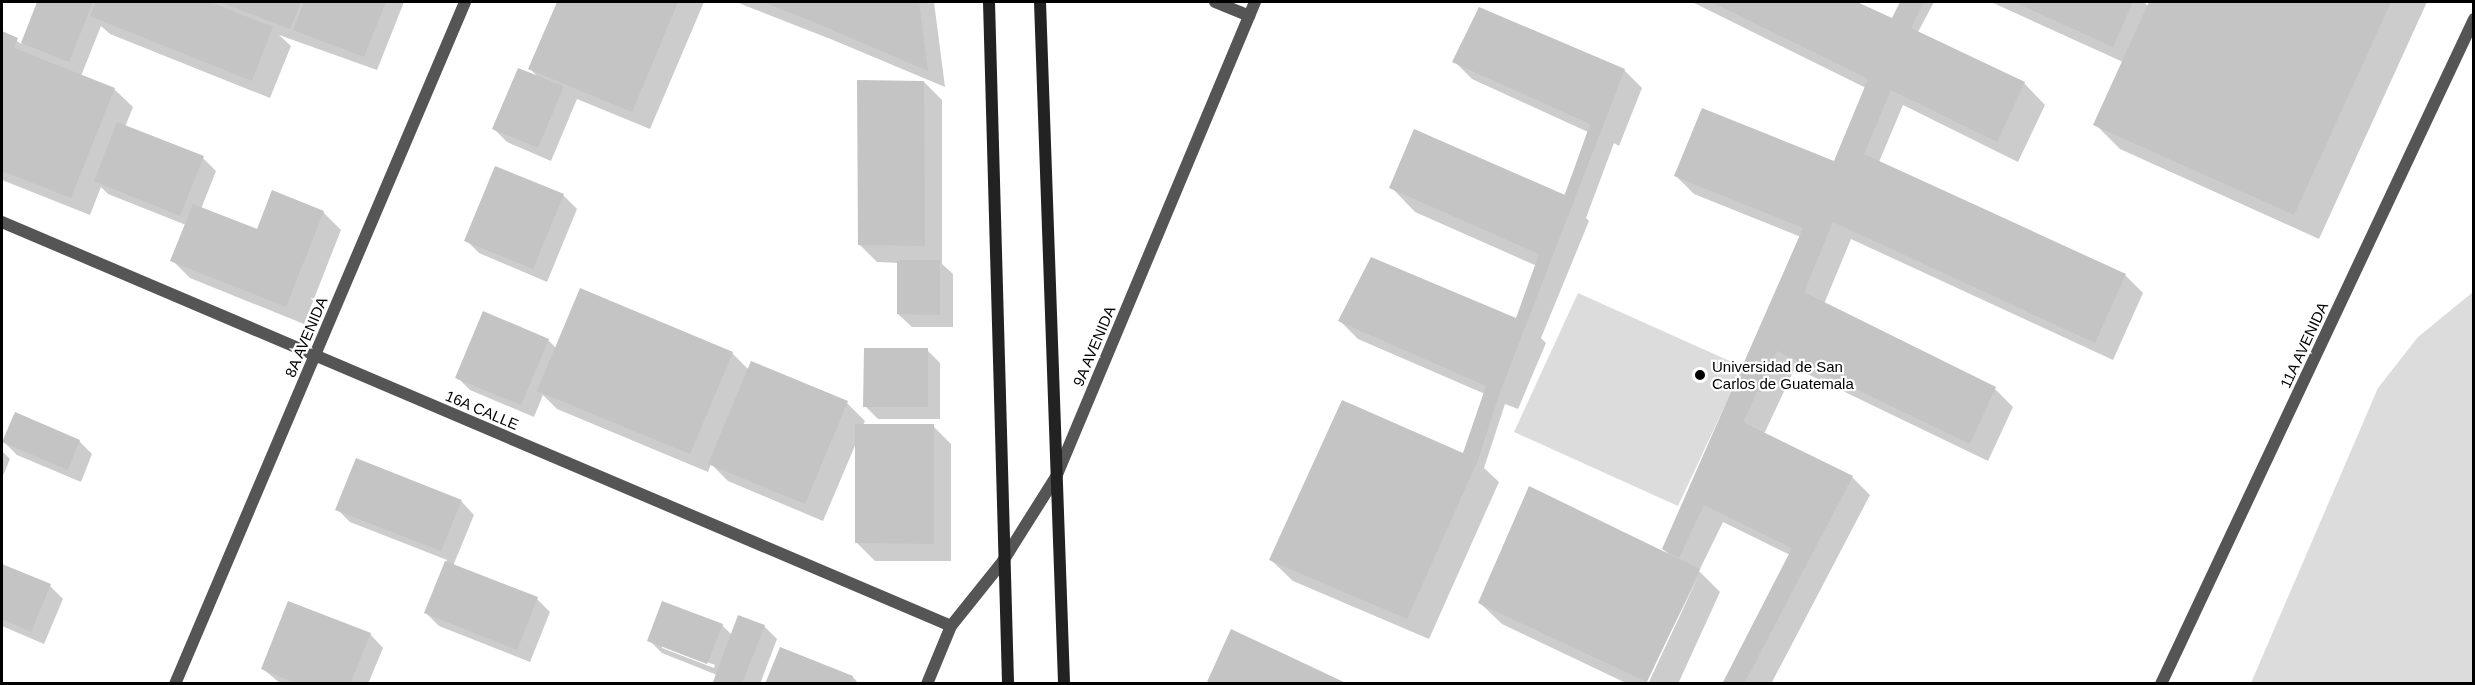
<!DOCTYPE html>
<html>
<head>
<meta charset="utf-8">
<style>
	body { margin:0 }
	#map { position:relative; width:2475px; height:685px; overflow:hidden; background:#fff; font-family:Helvetica,sans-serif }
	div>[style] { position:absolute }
	.green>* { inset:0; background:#dcdcdc }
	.shadow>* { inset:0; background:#0003 }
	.building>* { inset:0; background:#c4c4c4 }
	.minor>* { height:12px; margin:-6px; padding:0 6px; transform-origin:6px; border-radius:6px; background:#555 }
	.secondary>* { height:12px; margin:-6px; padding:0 6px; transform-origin:6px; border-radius:6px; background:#222 }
	.dots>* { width:16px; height:16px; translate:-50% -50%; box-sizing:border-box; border:3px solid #fff; border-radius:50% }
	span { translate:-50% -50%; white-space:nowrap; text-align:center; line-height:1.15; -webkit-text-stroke:4.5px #fff; paint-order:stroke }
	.street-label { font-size:15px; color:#000 }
	.poi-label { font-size:15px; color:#000 }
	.left { translate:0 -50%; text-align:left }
	.frame { position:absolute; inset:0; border:3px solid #000; pointer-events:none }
</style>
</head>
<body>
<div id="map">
	<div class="green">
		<div style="clip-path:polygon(2473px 292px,2473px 683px,2251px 683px,2378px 388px,2418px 337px)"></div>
		<div style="clip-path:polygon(1578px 293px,1743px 367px,1678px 506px,1514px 432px)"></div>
	</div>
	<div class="shadow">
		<div style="clip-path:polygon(39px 2px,404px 2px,377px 70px,279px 35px,291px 46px,270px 98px,110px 34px,101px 26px,81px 76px,114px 89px,133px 107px,125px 127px,203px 158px,216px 171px,201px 209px,258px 231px,323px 212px,341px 230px,304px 324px,190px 278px,172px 260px,186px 225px,108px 194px,101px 187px,90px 215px,2px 180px,2px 33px,22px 44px)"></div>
		<div style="clip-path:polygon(558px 2px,704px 2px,650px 129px,577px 99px,551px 161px,507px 142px,494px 129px,539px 78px,530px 69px)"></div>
		<div style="clip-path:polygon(736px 2px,934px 2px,945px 87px,833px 40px)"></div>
		<div style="clip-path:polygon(1692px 2px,1854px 2px,1893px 20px,1902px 2px,1934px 2px,1918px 32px,2024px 83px,2045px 105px,2018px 162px,1903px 105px,1879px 162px,2125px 275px,2143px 293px,2113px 360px,1851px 239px,1824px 304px,1995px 389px,2013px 407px,1988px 461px,1795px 368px,1764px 434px,1852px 477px,1870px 495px,1771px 684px,1724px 684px,1790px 555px,1723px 522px,1699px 571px,1720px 592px,1678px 684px,1648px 684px,1698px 577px,1645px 684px,1628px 684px,1502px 624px,1480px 603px,1671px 557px,1663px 549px,1801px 237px,1694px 194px,1676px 176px,1842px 167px,1866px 88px)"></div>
		<div style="clip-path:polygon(1991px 2px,2144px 2px,2148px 6px,2150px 2px,2427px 2px,2319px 239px,2120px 149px,2095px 124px,2123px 62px)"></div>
		<div style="clip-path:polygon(1454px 61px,1624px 70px,1642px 88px,1619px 146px,1614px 143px,1586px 218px,1589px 221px,1541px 338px,1546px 343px,1518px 409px,1505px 404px,1484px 468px,1499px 482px,1429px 639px,1293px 581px,1271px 560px,1469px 457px,1485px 394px,1358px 339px,1340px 321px,1516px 320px,1537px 266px,1415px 212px,1391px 187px,1564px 196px,1588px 132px,1472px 79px)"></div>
		<div style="clip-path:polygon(924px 82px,942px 100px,942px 264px,953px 274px,953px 327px,912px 327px,898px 314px,899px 263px,877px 262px,859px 244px)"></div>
		<div style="clip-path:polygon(496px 167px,564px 196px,577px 209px,547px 282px,479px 253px,466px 240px)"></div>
		<div style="clip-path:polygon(548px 340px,557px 349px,732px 353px,749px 370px,847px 403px,865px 421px,863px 425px,933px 426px,951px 444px,951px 561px,875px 561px,857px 543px,857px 441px,823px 521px,728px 481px,711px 464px,708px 472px,557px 409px,543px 395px,534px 417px,470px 390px,457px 377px)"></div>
		<div style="clip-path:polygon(927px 350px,940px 363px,940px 419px,878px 419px,865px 406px)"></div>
		<div style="clip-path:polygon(79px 441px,92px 454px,81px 482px,17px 455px,4px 442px)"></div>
		<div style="clip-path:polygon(2px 451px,10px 459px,2px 478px)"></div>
		<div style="clip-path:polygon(461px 501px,474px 515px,453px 566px,537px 599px,550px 612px,530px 662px,439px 626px,426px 613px,447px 560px,350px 522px,337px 509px)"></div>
		<div style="clip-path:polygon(2px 565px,50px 586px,63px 599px,44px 644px,2px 626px)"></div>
		<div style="clip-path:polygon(evenodd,722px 625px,732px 635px,764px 626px,777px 639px,760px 684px,717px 684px,717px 675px,662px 653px,649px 640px,722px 625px,662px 645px,715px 665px,714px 668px,662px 648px,662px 645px)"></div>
		<div style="clip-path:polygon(370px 634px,383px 648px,368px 684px,281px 684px,263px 669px)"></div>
		<div style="clip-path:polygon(853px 677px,859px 684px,767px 684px)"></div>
	</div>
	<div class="building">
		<div style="clip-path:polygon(37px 2px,93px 2px,69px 62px,21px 43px)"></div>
		<div style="clip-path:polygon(96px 2px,210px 2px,273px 27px,252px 81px,90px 16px)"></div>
		<div style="clip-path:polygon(220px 2px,301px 2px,290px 29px)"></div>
		<div style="clip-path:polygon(304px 2px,386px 2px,364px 57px,293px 30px)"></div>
		<div style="clip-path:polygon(557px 2px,678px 2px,632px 112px,528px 69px)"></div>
		<div style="clip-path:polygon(763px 2px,919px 2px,928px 71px,811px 21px)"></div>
		<div style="clip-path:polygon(1711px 2px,1857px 2px,1892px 18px,1900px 2px,1924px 2px,1911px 28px,2025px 82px,1997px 142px,1891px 90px,1864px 154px,2126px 274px,2095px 343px,1833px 222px,1804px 292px,1996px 387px,1970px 444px,1777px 351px,1743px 422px,1853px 476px,1744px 684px,1722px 684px,1792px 548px,1704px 505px,1679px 558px,1662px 549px,1803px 228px,1674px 176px,1702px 108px,1834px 161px,1868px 79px)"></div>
		<div style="clip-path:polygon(2014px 2px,2133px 2px,2113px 47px)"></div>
		<div style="clip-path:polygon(2149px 2px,2391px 2px,2294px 215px,2093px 125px)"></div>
		<div style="clip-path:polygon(1479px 7px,1625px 69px,1500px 392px,1478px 460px,1407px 619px,1269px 560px,1342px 400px,1463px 453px,1486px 386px,1338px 321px,1371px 257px,1516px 318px,1539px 254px,1389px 188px,1414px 129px,1565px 195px,1590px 124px,1452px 62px)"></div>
		<div style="clip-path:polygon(2px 31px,18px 38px,14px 48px,115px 88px,71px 198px,2px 171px)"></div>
		<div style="clip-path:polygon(518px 68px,564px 86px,538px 148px,492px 129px)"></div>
		<div style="clip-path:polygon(857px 80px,924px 81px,925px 246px,858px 245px)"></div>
		<div style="clip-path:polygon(117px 122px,204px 156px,180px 216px,94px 181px)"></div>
		<div style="clip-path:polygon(495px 166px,564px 194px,533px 269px,464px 241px)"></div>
		<div style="clip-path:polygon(272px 190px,324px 211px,286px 307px,170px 261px,193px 204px,257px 229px)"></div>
		<div style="clip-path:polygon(897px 260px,940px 260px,940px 315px,897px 314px)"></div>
		<div style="clip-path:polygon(580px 288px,733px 352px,690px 454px,537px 391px)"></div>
		<div style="clip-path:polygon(483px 311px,549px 339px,521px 405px,455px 378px)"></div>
		<div style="clip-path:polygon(864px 348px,928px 348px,928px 407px,863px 407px)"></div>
		<div style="clip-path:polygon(751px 361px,848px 401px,805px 504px,708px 464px)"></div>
		<div style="clip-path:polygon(15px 412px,80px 440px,68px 470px,2px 442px)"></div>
		<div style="clip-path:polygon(855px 424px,934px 424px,934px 544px,855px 543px)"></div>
		<div style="clip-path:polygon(356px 458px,462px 500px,441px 551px,335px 510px)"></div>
		<div style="clip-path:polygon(1529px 486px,1700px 569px,1647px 682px,1478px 603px)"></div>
		<div style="clip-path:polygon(445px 561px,538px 597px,517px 650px,424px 613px)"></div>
		<div style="clip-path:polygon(2px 564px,51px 584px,31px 632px,2px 619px)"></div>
		<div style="clip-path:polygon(288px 601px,371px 633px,350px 684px,298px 684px,261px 669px)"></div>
		<div style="clip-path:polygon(662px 601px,723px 624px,707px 664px,647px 641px)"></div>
		<div style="clip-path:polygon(738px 615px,765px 625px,742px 684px,717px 684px,713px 682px)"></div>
		<div style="clip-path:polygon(1231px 629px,1348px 684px,1206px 684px)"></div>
		<div style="clip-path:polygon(780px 647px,853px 676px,851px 684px,765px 684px)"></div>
	</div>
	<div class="minor">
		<div style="left:1215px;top:2px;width:37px;rotate:22deg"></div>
		<div style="left:2px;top:222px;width:1031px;rotate:23.06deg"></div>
		<div style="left:175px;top:684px;width:741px;rotate:-66.96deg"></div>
		<div style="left:927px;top:684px;width:63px;rotate:-67.5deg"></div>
		<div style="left:951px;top:626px;width:83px;rotate:-51.3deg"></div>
		<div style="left:1003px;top:561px;width:99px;rotate:-57.8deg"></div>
		<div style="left:1056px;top:477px;width:515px;rotate:-67.27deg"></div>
		<div style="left:2161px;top:684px;width:735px;rotate:-64.79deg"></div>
	</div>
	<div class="secondary">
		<div style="left:989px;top:2px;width:682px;rotate:88.4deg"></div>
		<div style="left:1040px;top:2px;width:682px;rotate:87.98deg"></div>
	</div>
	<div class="dots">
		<div style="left:1700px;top:375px;background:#000"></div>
	</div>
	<div class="street-label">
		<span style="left:306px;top:337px;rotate:-67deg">8A AVENIDA</span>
		<span style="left:2304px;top:345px;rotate:-65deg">11A AVENIDA</span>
		<span style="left:1094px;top:346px;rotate:-67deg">9A AVENIDA</span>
		<span style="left:482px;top:410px;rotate:23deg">16A CALLE</span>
	</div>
	<div class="poi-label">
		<span class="left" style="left:1712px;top:375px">Universidad de San<br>Carlos de Guatemala</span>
	</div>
	<div class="frame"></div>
</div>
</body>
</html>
